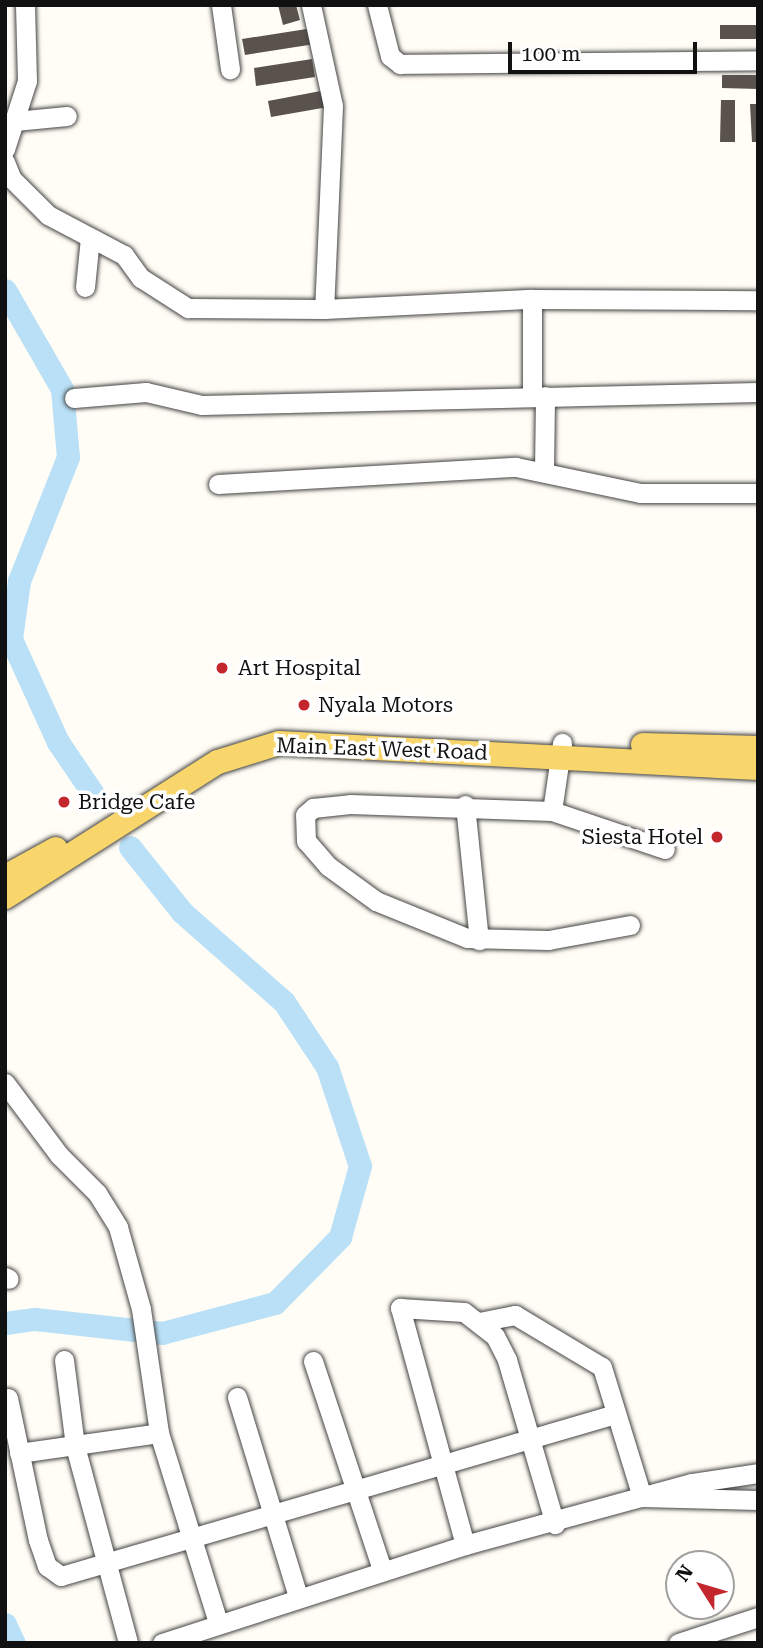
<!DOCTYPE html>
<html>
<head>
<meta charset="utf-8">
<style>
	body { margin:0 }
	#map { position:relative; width:763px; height:1648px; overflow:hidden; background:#fffdf5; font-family:"Roboto Serif",serif }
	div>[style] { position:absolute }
	.river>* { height:23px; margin:-11.5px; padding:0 11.5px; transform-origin:11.5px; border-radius:11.5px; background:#b9e0f7 }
	.building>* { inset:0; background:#5a524d }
	.roads { filter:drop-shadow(0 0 2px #444) drop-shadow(0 0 2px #444) }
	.minor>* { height:19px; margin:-9.5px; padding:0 9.5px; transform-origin:9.5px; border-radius:9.5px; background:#fff }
	.major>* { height:24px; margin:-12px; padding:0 12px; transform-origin:12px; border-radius:12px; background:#f9d66b }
	.dots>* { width:19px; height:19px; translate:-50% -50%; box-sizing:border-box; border:4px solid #fff; border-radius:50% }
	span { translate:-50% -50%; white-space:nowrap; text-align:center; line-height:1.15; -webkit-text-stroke:7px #fff; paint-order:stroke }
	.poi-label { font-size:21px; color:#111 }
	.left { translate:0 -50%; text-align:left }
	.right { translate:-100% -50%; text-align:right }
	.street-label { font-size:21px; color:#111 }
	.frame { position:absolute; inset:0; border:7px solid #111; pointer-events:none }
	.north { position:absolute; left:665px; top:1550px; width:70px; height:70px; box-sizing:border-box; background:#fff; border:2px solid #a0a0a0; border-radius:50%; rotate:307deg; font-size:19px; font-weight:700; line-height:28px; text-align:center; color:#111 }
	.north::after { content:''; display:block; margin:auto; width:24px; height:32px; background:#c4262e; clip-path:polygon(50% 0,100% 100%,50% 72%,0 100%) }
	.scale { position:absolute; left:508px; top:42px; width:189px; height:32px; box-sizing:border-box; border:4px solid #111; border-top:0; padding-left:9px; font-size:21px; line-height:24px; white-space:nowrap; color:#111; -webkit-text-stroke:5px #fff; paint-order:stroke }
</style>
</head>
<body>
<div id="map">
	<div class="river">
		<div style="left:5px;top:290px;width:114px;rotate:60.1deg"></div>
		<div style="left:62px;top:389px;width:68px;rotate:85deg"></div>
		<div style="left:68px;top:457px;width:133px;rotate:111.6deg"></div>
		<div style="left:19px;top:581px;width:59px;rotate:97.9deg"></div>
		<div style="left:11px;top:639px;width:113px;rotate:65.5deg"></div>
		<div style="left:58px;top:742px;width:71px;rotate:55.9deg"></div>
		<div style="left:5px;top:1323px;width:30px;rotate:-8deg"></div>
		<div style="left:35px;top:1319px;width:128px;rotate:6.3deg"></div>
		<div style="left:162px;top:1333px;width:117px;rotate:-14.9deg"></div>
		<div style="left:275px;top:1303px;width:93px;rotate:-45.4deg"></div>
		<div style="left:340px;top:1237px;width:74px;rotate:-74.3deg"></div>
		<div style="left:360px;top:1166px;width:104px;rotate:-108.4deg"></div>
		<div style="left:327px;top:1067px;width:78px;rotate:-123.5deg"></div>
		<div style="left:284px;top:1002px;width:136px;rotate:-138.6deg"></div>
		<div style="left:182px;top:912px;width:83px;rotate:-128.7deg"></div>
		<div style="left:5px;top:1624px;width:21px;rotate:65deg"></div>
	</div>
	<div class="building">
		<div style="clip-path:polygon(278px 5px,296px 5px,300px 20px,283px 25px)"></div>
		<div style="clip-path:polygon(720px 25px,758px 25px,758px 39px,720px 39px)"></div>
		<div style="clip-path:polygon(313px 28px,315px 44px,245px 55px,242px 39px)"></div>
		<div style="clip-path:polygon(312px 59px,315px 77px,256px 86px,254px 68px)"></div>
		<div style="clip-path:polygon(722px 75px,758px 75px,758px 89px,722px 88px)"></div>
		<div style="clip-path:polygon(326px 90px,328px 107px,271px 117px,268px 101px)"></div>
		<div style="clip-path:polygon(721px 100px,735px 100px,735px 142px,720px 142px)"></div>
		<div style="clip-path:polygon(750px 104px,758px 104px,758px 142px,752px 142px)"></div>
	</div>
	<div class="roads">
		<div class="minor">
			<div style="left:221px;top:5px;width:65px;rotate:82deg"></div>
			<div style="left:311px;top:5px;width:103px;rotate:77.7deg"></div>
			<div style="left:333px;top:106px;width:203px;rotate:92.5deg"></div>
			<div style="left:377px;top:5px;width:53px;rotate:75.7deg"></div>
			<div style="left:390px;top:56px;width:13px;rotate:39deg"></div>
			<div style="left:400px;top:64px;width:358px;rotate:-0.6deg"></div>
			<div style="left:15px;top:121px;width:52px;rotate:-5.5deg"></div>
			<div style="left:5px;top:149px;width:71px;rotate:-72.1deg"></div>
			<div style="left:27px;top:81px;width:76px;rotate:-91.5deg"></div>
			<div style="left:5px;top:162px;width:18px;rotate:68deg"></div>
			<div style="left:12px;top:179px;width:51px;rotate:45deg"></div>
			<div style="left:48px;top:215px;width:86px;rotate:27.8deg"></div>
			<div style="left:124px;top:255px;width:29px;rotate:54deg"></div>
			<div style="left:141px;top:278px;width:56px;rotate:32.6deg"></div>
			<div style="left:188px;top:308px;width:136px;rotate:0.4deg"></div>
			<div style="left:324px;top:309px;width:208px;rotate:-2.8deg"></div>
			<div style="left:532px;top:299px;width:226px;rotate:0.3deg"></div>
			<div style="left:85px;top:287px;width:49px;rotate:-84.2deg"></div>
			<div style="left:532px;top:396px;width:97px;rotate:-90deg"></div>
			<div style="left:74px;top:398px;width:72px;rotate:-4.8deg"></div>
			<div style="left:146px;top:392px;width:57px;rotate:13.1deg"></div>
			<div style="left:202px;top:405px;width:556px;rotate:-1.34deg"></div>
			<div style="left:544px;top:470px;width:74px;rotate:-89.2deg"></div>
			<div style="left:218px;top:484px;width:298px;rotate:-3.3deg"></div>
			<div style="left:516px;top:467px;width:127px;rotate:11.8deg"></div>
			<div style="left:640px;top:493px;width:118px"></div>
			<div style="left:465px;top:805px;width:136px;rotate:84.1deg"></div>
			<div style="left:552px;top:811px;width:69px;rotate:-81.6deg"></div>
			<div style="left:630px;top:925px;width:83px;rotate:169.6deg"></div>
			<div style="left:548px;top:940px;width:81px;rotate:-178.6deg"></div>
			<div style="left:467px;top:938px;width:98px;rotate:-157.9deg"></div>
			<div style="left:376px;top:901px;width:59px;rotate:-143.9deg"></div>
			<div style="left:328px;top:866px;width:33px;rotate:-131deg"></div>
			<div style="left:306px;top:841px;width:26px;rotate:-92deg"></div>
			<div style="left:305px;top:815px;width:11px;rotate:-41deg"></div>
			<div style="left:313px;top:808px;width:37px;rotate:-6deg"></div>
			<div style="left:350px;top:804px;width:202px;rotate:2deg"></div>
			<div style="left:552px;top:811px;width:119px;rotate:18.6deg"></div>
			<div style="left:5px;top:1083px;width:90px;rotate:53.1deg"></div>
			<div style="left:59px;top:1155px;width:54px;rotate:45deg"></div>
			<div style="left:97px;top:1193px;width:40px;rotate:58deg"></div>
			<div style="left:118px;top:1227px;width:85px;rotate:74.3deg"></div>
			<div style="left:141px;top:1309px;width:125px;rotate:81.7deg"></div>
			<div style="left:159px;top:1433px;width:199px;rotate:72.7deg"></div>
			<div style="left:5px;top:1277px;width:4px;rotate:27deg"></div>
			<div style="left:479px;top:1322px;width:37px;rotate:-11deg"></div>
			<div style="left:515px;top:1315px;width:101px;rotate:30.9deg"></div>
			<div style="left:602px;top:1367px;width:136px;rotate:72.9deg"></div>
			<div style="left:642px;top:1497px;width:116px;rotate:1.5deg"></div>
			<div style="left:64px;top:1360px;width:87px;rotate:82.7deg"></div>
			<div style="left:75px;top:1446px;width:204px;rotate:74.9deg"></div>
			<div style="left:313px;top:1361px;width:220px;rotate:71.7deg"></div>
			<div style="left:237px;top:1397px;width:209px;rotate:73deg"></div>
			<div style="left:8px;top:1398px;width:145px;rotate:78.1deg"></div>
			<div style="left:38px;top:1540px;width:28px;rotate:71deg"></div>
			<div style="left:47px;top:1566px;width:17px;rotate:36deg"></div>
			<div style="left:61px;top:1576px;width:577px;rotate:-16.3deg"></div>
			<div style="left:19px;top:1453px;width:141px;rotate:-8.1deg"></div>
			<div style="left:465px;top:1545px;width:246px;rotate:-105.3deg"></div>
			<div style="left:400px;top:1308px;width:64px;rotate:3.6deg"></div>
			<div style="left:464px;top:1312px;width:39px;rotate:38deg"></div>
			<div style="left:495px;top:1336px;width:27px;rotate:63deg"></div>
			<div style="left:507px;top:1360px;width:171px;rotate:73.7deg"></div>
			<div style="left:162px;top:1643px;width:318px;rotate:-17.9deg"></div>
			<div style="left:465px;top:1545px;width:235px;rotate:-15.3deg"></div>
			<div style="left:692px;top:1483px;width:67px;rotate:-8.6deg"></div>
			<div style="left:678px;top:1643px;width:84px;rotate:-18deg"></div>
		</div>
		<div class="major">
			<div style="left:643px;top:745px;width:115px;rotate:1.5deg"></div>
			<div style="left:5px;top:877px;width:58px;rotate:-28.8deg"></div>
			<div style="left:5px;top:897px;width:252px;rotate:-32.4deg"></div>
			<div style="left:218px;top:762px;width:64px;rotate:-17.3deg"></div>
			<div style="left:279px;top:743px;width:480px;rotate:3deg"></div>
		</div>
	</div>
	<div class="dots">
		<div style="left:222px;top:668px;background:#c4262e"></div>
		<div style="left:304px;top:705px;background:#c4262e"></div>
		<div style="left:64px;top:802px;background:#c4262e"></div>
		<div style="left:717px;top:837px;background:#c4262e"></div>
	</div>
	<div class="poi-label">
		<span class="left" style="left:238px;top:668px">Art Hospital</span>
		<span class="left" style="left:318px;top:705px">Nyala Motors</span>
		<span class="left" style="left:78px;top:802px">Bridge Cafe</span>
		<span class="right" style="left:703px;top:837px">Siesta Hotel</span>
	</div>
	<div class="street-label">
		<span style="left:382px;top:749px;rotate:2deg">Main East West Road</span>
	</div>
	<div class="frame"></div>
	<div class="north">N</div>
	<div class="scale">100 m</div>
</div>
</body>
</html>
